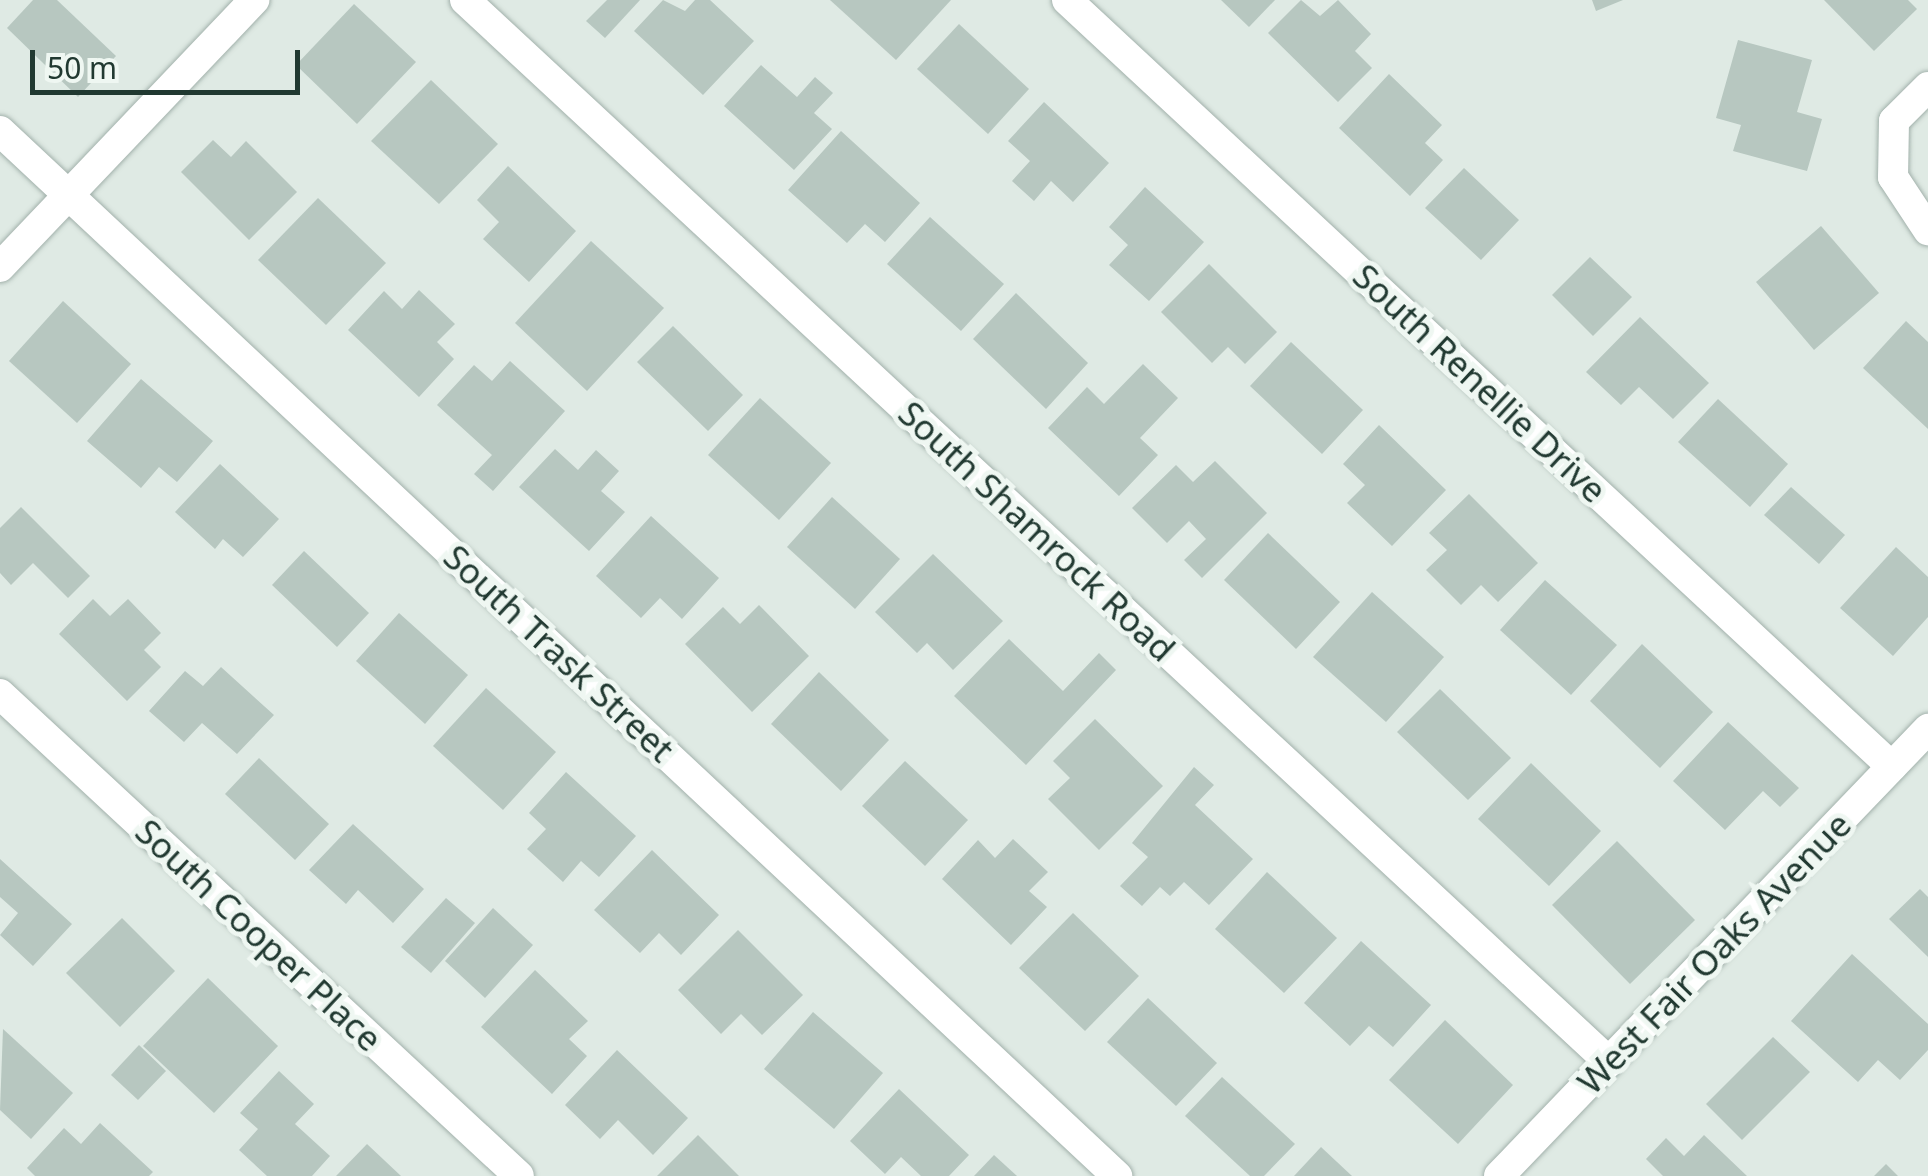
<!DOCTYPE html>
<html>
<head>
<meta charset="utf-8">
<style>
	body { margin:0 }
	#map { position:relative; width:1928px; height:1176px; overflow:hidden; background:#dfeae4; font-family:"Noto Sans",sans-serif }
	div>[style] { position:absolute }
	.building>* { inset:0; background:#b7c7c0 }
	.roads { filter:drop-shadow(0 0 2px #a2b1ab) drop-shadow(0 0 2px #a2b1ab) }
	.street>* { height:30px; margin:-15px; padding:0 15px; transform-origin:15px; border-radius:15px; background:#fff }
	span { translate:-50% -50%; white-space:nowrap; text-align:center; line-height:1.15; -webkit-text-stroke:10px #eff7f2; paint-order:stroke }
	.street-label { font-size:35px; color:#213931 }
	.scale { position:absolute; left:30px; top:50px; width:270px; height:45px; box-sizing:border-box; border:5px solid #213931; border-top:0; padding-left:12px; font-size:30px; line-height:35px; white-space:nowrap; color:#213931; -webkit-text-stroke:8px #eff7f2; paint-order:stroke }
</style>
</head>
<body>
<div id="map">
	<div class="building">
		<div style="clip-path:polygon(33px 0,57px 0,116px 56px,78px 97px,7px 28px)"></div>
		<div style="clip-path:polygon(607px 0,640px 0,605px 38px,586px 21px)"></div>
		<div style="clip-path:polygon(663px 0,685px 11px,695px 0,710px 0,754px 41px,703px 95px,634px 31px)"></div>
		<div style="clip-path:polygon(830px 0,951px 0,896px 60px)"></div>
		<div style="clip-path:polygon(1221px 0,1275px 0,1249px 27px)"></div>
		<div style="clip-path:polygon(1301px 0,1320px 16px,1338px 0,1371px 34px,1355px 51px,1372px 68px,1338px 102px,1268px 33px)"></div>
		<div style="clip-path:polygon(1592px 0,1623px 0,1596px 11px)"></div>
		<div style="clip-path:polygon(1824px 0,1908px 0,1917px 9px,1874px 51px)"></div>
		<div style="clip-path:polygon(354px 4px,416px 62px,357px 124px,296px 65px)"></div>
		<div style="clip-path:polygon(959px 24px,1029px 89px,988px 134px,917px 69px)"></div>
		<div style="clip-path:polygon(1738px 40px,1812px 60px,1797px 112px,1822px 119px,1807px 171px,1733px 151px,1741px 125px,1716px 118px)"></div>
		<div style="clip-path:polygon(761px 65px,797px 97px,815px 77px,833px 93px,814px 113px,832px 129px,794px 170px,724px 106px)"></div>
		<div style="clip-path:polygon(1389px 74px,1442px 125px,1425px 143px,1443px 160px,1410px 196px,1339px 128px)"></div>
		<div style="clip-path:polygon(431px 80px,498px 144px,439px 204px,371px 141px)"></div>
		<div style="clip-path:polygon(1044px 102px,1109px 163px,1073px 202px,1051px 181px,1034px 201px,1012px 181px,1030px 161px,1008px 141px)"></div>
		<div style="clip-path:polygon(841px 131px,920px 203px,885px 242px,865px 224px,847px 243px,788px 190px)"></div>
		<div style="clip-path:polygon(213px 140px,231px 157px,246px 141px,297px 192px,249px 240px,181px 172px)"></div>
		<div style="clip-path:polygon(508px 166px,576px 231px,529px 282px,483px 239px,499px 222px,477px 200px)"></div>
		<div style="clip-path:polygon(1464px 168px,1519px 220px,1481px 260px,1425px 208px)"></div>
		<div style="clip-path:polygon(1145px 187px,1204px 242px,1149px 301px,1109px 265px,1128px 245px,1109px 227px)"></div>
		<div style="clip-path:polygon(318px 198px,386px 263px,326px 325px,258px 260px)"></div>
		<div style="clip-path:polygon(930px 217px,1004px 284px,961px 331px,887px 264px)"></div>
		<div style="clip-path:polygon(1821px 226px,1879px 293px,1814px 350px,1756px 282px)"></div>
		<div style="clip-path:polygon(591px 241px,664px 308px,587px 391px,515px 323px)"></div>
		<div style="clip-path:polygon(1590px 257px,1632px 297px,1593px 336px,1552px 295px)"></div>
		<div style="clip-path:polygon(1209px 264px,1277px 332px,1245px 364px,1228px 347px,1212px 363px,1161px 312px)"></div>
		<div style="clip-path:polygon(419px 290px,455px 324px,437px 342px,454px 359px,419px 397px,348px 330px,384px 291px,402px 309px)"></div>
		<div style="clip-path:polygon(1016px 293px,1088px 363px,1046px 409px,973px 339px)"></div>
		<div style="clip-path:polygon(63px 301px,131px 364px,77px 423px,9px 361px)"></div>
		<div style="clip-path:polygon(1640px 317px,1709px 383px,1673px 419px,1639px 387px,1621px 405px,1586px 372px)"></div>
		<div style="clip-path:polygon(1906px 321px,1928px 342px,1928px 429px,1863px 368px)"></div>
		<div style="clip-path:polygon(673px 326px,743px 395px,708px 431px,637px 362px)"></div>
		<div style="clip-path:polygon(1291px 342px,1363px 410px,1322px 454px,1250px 386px)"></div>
		<div style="clip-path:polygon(510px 361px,565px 411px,493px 491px,474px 474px,492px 455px,437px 405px,474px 365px,492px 381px)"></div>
		<div style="clip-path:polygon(1143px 364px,1178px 398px,1140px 438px,1158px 455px,1119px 496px,1048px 428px,1087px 387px,1104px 404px)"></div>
		<div style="clip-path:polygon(141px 379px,213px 441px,177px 482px,159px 467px,141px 488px,87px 441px)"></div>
		<div style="clip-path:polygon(760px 398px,831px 463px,779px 520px,708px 455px)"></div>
		<div style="clip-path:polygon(1718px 399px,1788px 464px,1750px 507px,1678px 442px)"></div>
		<div style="clip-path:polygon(1379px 425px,1446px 490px,1392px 546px,1347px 503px,1365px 485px,1343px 464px)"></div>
		<div style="clip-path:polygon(555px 449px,578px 470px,596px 450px,619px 471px,601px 491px,625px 512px,589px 551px,519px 487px)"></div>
		<div style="clip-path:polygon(1215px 461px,1267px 513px,1202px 578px,1184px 560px,1206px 539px,1189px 521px,1167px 543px,1132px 508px,1176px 465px,1193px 482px)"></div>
		<div style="clip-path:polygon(220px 464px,279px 519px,243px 557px,223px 539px,215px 549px,175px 512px)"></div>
		<div style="clip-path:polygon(1791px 487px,1845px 535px,1819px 564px,1764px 515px)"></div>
		<div style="clip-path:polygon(1469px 494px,1538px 563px,1498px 602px,1481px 585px,1461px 605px,1426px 570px,1447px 550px,1429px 533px)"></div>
		<div style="clip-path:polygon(832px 497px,900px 559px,855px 609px,787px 547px)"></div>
		<div style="clip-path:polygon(21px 507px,90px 576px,68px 598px,33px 563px,11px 585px,0 573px,0 528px)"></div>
		<div style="clip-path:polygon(651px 516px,719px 578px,682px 619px,660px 598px,641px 618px,596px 576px)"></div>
		<div style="clip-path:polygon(1268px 533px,1340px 602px,1296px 649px,1224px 580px)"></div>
		<div style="clip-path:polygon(1896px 547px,1928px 577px,1928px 617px,1893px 656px,1840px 608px)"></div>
		<div style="clip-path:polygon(304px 551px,369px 613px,337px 647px,272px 585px)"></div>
		<div style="clip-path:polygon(933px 554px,1003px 621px,953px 670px,927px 643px,917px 653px,875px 612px)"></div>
		<div style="clip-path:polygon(1545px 580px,1617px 645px,1571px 695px,1500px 630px)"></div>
		<div style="clip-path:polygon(1372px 592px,1444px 657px,1386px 722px,1313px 657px)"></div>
		<div style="clip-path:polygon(93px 599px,110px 616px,128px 599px,161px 633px,144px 650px,161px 667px,127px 701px,59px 634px)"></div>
		<div style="clip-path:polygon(759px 605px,809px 656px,752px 712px,685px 644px,723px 607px,740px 624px)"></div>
		<div style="clip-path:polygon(399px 613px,468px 675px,425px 724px,356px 661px)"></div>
		<div style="clip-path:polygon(1009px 639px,1063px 691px,1099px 653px,1116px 670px,1026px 765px,954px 696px)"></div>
		<div style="clip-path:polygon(1642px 644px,1713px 712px,1660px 768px,1590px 701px)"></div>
		<div style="clip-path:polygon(221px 667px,274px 715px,237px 754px,202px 723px,184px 742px,149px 711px,185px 671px,203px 686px)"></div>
		<div style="clip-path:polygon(819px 672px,889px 740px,841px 791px,771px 724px)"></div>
		<div style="clip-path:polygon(486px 688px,556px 752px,503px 810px,433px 746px)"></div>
		<div style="clip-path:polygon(1440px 689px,1511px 758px,1468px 800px,1397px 732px)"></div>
		<div style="clip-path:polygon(1095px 719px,1163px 786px,1099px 850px,1048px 799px,1070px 778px,1053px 761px)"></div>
		<div style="clip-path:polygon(1728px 722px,1799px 788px,1780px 807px,1763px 791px,1725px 830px,1673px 781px)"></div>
		<div style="clip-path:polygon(259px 758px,329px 824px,295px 860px,225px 794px)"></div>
		<div style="clip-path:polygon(905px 761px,968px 820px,925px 866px,862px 806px)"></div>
		<div style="clip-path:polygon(1531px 763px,1601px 831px,1549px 886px,1478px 819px)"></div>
		<div style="clip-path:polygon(1194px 767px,1214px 785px,1195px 805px,1253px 859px,1209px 905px,1184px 882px,1170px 896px,1160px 887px,1142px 906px,1120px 886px,1148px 857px,1132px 843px)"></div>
		<div style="clip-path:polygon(566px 772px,636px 836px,599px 877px,581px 861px,563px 882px,527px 849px,546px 829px,529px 813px)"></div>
		<div style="clip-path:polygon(353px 824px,424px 889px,393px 923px,358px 890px,346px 904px,309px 870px)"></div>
		<div style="clip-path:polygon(1013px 839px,1048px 872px,1029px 891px,1047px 907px,1011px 945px,942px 879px,978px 840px,995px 858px)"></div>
		<div style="clip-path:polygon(1617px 841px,1695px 920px,1630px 984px,1552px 905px)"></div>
		<div style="clip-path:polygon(652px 850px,719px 915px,681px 955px,659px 933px,640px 953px,594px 910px)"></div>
		<div style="clip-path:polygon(0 859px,72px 924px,33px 966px,0 935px,18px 913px,0 897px)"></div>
		<div style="clip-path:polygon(1267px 872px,1337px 938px,1284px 993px,1215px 929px)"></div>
		<div style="clip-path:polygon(1920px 889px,1928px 897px,1928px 957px,1889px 919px)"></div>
		<div style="clip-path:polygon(446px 898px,475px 923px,431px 973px,401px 947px)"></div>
		<div style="clip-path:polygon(493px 908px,533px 945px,485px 998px,445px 961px)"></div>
		<div style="clip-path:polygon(1073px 913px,1139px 976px,1085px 1031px,1019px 968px)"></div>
		<div style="clip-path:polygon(122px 918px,175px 971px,120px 1027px,66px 973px)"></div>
		<div style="clip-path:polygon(738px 930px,803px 995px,762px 1035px,741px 1014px,721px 1034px,678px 990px)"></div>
		<div style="clip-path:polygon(1361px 941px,1431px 1005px,1393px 1047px,1369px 1026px,1350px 1046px,1304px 1003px)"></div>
		<div style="clip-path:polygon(1852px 954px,1928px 1024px,1928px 1050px,1900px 1080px,1878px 1060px,1858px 1082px,1791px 1021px)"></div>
		<div style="clip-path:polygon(535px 970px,588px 1021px,569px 1039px,587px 1056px,552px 1094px,481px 1027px)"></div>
		<div style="clip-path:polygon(208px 978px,278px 1046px,214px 1113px,143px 1046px)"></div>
		<div style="clip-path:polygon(1148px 998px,1217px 1063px,1176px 1106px,1107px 1042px)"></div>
		<div style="clip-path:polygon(813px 1012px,883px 1073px,834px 1129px,764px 1069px)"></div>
		<div style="clip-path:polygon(1445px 1020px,1513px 1085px,1458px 1144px,1389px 1080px)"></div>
		<div style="clip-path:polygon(3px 1029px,73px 1093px,31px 1139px,0 1110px)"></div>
		<div style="clip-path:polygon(1773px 1037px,1810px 1072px,1742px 1140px,1706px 1104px)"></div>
		<div style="clip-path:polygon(139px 1045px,166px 1071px,138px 1100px,111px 1075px)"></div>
		<div style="clip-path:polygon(617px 1050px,688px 1118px,653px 1155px,618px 1120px,600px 1139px,565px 1105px)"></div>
		<div style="clip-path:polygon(279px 1071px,314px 1104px,295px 1124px,330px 1156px,312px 1176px,267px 1176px,239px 1150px,258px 1129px,240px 1113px)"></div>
		<div style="clip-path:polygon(1222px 1077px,1295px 1144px,1264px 1176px,1250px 1176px,1185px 1116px)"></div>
		<div style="clip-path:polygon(899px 1089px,969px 1155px,949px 1176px,921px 1176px,901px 1157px,885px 1174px,850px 1141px)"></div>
		<div style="clip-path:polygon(100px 1123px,153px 1172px,149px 1176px,35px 1176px,27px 1168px,64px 1128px,81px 1144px)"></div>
		<div style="clip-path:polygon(698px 1135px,739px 1176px,657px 1176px)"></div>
		<div style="clip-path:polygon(1704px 1135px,1747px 1176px,1663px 1176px,1646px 1159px,1666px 1138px,1684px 1156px)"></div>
		<div style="clip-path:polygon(367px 1144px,401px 1176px,336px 1176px)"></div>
		<div style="clip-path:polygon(1321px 1147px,1352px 1176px,1294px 1176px)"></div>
		<div style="clip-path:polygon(994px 1155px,1017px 1176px,974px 1176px)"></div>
		<div style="clip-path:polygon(1886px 1164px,1898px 1176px,1874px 1176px)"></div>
	</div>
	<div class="roads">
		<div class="street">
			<div style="left:465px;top:0;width:1561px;rotate:42.87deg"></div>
			<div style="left:1067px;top:0;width:1126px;rotate:42.91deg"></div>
			<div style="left:1928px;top:87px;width:48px;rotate:135deg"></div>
			<div style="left:1894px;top:121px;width:56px;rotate:91deg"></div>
			<div style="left:1893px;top:177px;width:64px;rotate:56.6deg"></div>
			<div style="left:0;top:131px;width:1530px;rotate:43.09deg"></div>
			<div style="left:0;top:267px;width:369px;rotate:-46.4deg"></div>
			<div style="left:0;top:694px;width:708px;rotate:42.88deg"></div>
			<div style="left:1499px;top:1176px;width:620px;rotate:-46.18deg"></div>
		</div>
	</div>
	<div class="street-label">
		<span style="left:1480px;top:383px;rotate:43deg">South Renellie Drive</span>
		<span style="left:1037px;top:531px;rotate:43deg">South Shamrock Road</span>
		<span style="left:559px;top:653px;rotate:43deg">South Trask Street</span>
		<span style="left:259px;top:935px;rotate:43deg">South Cooper Place</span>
		<span style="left:1714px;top:953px;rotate:-46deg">West Fair Oaks Avenue</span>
	</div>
	<div class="scale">50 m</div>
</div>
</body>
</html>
